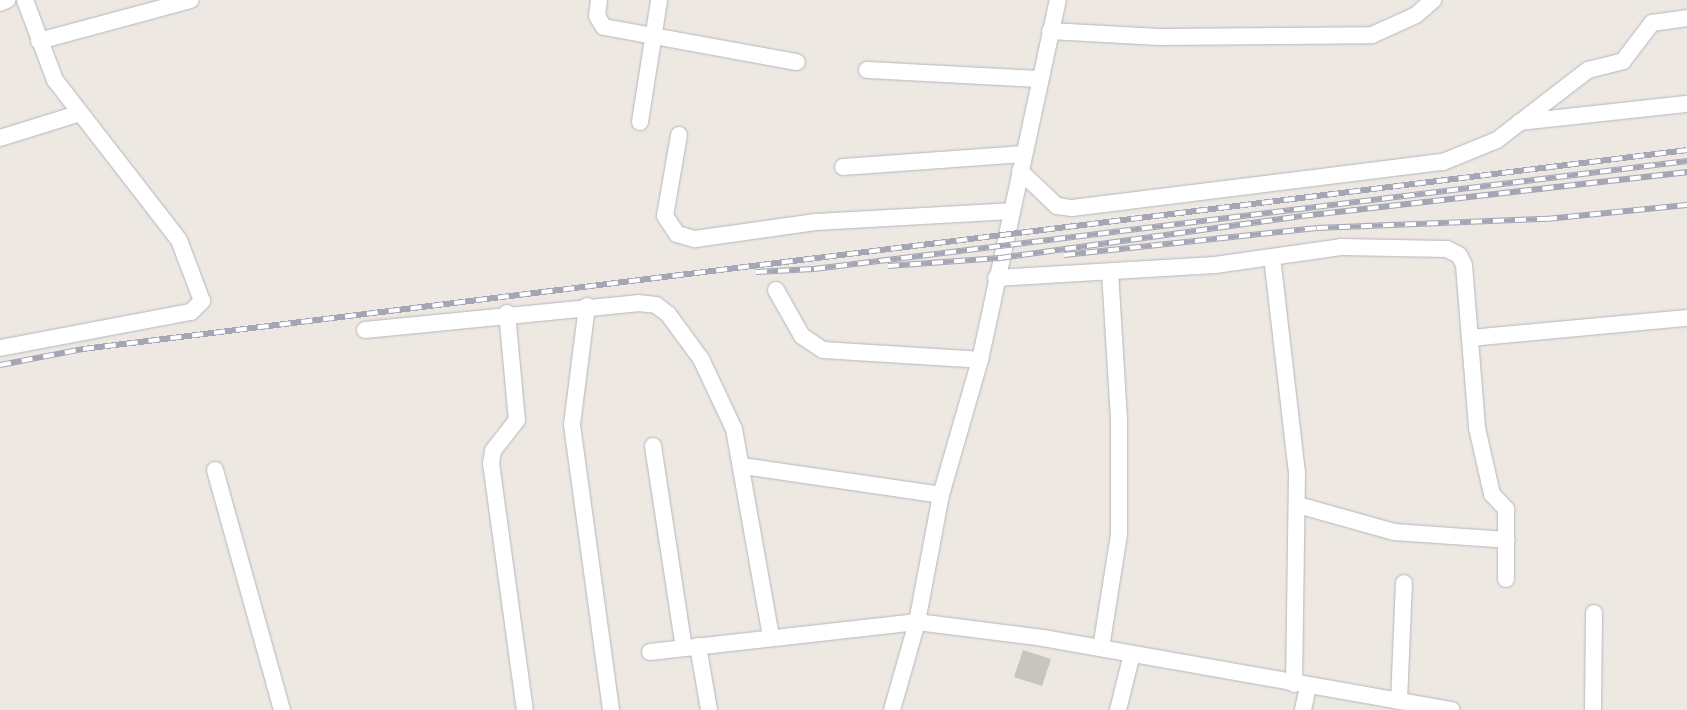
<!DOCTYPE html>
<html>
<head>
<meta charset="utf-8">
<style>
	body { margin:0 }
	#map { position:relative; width:1687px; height:710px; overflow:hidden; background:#ede8e1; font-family:"DejaVu Sans",sans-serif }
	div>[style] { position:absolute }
	.building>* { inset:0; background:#c8c5c0 }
	.roads { filter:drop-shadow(0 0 1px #b4b6bf) drop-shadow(0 0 1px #b4b6bf) }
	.minor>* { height:16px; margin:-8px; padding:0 8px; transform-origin:8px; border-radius:8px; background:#fff }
	.rail>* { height:5.5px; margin-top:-2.75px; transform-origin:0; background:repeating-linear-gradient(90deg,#fff 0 11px,#a4a6b5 0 22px); box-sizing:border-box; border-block:1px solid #a4a6b5 }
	span { translate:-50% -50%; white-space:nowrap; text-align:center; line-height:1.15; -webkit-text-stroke:4px #fff; paint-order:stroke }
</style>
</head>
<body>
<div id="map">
	<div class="building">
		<div style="clip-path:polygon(1023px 650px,1051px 659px,1042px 686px,1014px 677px)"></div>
	</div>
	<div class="roads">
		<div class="minor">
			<div style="left:599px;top:0;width:16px;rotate:97deg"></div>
			<div style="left:597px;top:16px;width:13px;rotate:58deg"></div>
			<div style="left:604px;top:27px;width:196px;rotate:10.3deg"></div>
			<div style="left:0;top:3px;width:8px;rotate:-23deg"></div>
			<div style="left:1050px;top:31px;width:109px;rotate:3.2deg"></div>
			<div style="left:1159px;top:37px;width:213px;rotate:-0.5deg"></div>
			<div style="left:1372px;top:35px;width:48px;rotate:-24.4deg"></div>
			<div style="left:1416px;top:15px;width:23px;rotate:-41deg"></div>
			<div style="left:39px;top:41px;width:157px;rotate:-15.1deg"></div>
			<div style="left:867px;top:70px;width:173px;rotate:3deg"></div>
			<div style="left:640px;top:122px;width:123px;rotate:-81.1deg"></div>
			<div style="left:1520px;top:122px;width:168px;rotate:-6.2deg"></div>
			<div style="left:679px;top:135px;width:82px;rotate:99.8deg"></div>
			<div style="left:665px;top:216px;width:22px;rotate:56deg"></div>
			<div style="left:677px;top:234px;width:19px;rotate:16deg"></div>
			<div style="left:695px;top:239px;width:122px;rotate:-8deg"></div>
			<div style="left:816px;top:222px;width:195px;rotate:-3.2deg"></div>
			<div style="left:0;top:138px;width:81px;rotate:-17.3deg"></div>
			<div style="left:843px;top:167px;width:181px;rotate:-4.1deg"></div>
			<div style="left:1020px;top:171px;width:51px;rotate:43.4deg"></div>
			<div style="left:1057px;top:206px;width:15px;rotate:8deg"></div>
			<div style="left:1072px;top:208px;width:374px;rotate:-7.1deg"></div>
			<div style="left:1443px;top:162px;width:58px;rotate:-22.2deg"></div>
			<div style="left:1497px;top:140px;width:115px;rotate:-37.6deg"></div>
			<div style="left:1588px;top:70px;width:36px;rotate:-14deg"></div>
			<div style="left:1623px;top:61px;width:48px;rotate:-52.7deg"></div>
			<div style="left:1652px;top:23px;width:35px;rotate:-8deg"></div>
			<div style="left:1272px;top:257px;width:216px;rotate:83.4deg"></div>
			<div style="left:1297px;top:472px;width:212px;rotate:90.8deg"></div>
			<div style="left:996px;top:278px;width:219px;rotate:-3.4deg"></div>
			<div style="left:1215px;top:265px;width:127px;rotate:-8.1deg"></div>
			<div style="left:1341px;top:247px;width:106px;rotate:1.1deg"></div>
			<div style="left:1447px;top:249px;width:13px;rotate:27deg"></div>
			<div style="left:1459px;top:255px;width:11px;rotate:63deg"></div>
			<div style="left:1464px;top:265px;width:164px;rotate:85.4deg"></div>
			<div style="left:1477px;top:428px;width:68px;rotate:77.2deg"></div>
			<div style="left:1492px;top:494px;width:21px;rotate:47deg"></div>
			<div style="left:1506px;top:509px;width:70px;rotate:90deg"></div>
			<div style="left:776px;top:290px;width:53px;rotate:60.5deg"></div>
			<div style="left:802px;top:336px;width:25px;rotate:34deg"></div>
			<div style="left:823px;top:350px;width:157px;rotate:3.6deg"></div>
			<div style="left:587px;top:306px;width:120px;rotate:97.2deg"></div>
			<div style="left:572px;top:425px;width:288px;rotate:82.2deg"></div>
			<div style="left:507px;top:313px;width:107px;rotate:84.7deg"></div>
			<div style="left:517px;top:420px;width:39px;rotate:128deg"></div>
			<div style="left:493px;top:451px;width:12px;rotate:99deg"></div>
			<div style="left:491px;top:463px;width:249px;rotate:82.2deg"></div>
			<div style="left:365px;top:330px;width:274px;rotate:-5.6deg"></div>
			<div style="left:638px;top:303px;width:18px;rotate:6deg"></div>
			<div style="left:656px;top:305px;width:15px;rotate:37deg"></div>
			<div style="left:668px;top:314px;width:56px;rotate:53.7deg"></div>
			<div style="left:701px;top:359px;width:77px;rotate:64.8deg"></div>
			<div style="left:734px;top:429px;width:211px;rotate:79.9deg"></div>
			<div style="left:1470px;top:338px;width:218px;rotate:-5.3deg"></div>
			<div style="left:0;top:348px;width:194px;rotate:-10.7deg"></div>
			<div style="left:191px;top:312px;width:16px;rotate:-45deg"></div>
			<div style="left:202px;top:301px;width:65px;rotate:-110.7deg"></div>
			<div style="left:179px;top:240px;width:202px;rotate:-127.8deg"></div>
			<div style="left:55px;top:80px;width:85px;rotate:-110.6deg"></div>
			<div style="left:653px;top:446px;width:204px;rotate:81.3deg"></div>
			<div style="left:743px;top:466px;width:200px;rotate:8.3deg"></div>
			<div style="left:215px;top:470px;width:249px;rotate:74.4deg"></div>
			<div style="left:1298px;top:505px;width:100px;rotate:15.7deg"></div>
			<div style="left:1394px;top:532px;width:113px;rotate:4deg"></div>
			<div style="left:698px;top:646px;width:65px;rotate:80.2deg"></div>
			<div style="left:1101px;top:648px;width:115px;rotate:-81deg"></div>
			<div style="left:1119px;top:534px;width:115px;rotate:-90deg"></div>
			<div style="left:1119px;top:419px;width:146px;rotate:-93.5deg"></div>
			<div style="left:650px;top:652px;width:269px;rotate:-6.4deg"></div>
			<div style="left:917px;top:622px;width:127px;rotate:7.2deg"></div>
			<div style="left:1043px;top:638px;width:415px;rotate:10deg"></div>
			<div style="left:1399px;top:701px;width:118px;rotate:-87.6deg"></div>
			<div style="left:892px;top:710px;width:91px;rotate:-74.1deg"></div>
			<div style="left:917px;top:622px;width:129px;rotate:-79.3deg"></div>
			<div style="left:941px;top:495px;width:141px;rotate:-73.9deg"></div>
			<div style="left:980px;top:360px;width:368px;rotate:-77.8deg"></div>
			<div style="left:1118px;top:710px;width:58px;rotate:-76deg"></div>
			<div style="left:1303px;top:710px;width:24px;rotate:-78deg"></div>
			<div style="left:1593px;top:710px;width:97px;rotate:-89.4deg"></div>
		</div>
	</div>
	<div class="rail">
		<div style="left:1064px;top:255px;width:254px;rotate:-6.1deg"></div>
		<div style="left:1317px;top:228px;width:229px;rotate:-2.3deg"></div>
		<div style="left:1546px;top:219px;width:142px;rotate:-5.7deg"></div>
		<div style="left:888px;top:266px;width:112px;rotate:-4.1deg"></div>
		<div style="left:1000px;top:258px;width:305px;rotate:-7.9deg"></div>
		<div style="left:1302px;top:216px;width:388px;rotate:-6.5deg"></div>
		<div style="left:756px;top:272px;width:58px;rotate:-3deg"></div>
		<div style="left:814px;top:269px;width:880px;rotate:-7.05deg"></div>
		<div style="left:0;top:365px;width:85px;rotate:-10.9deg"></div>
		<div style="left:83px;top:349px;width:1616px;rotate:-7.07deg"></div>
	</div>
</div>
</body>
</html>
